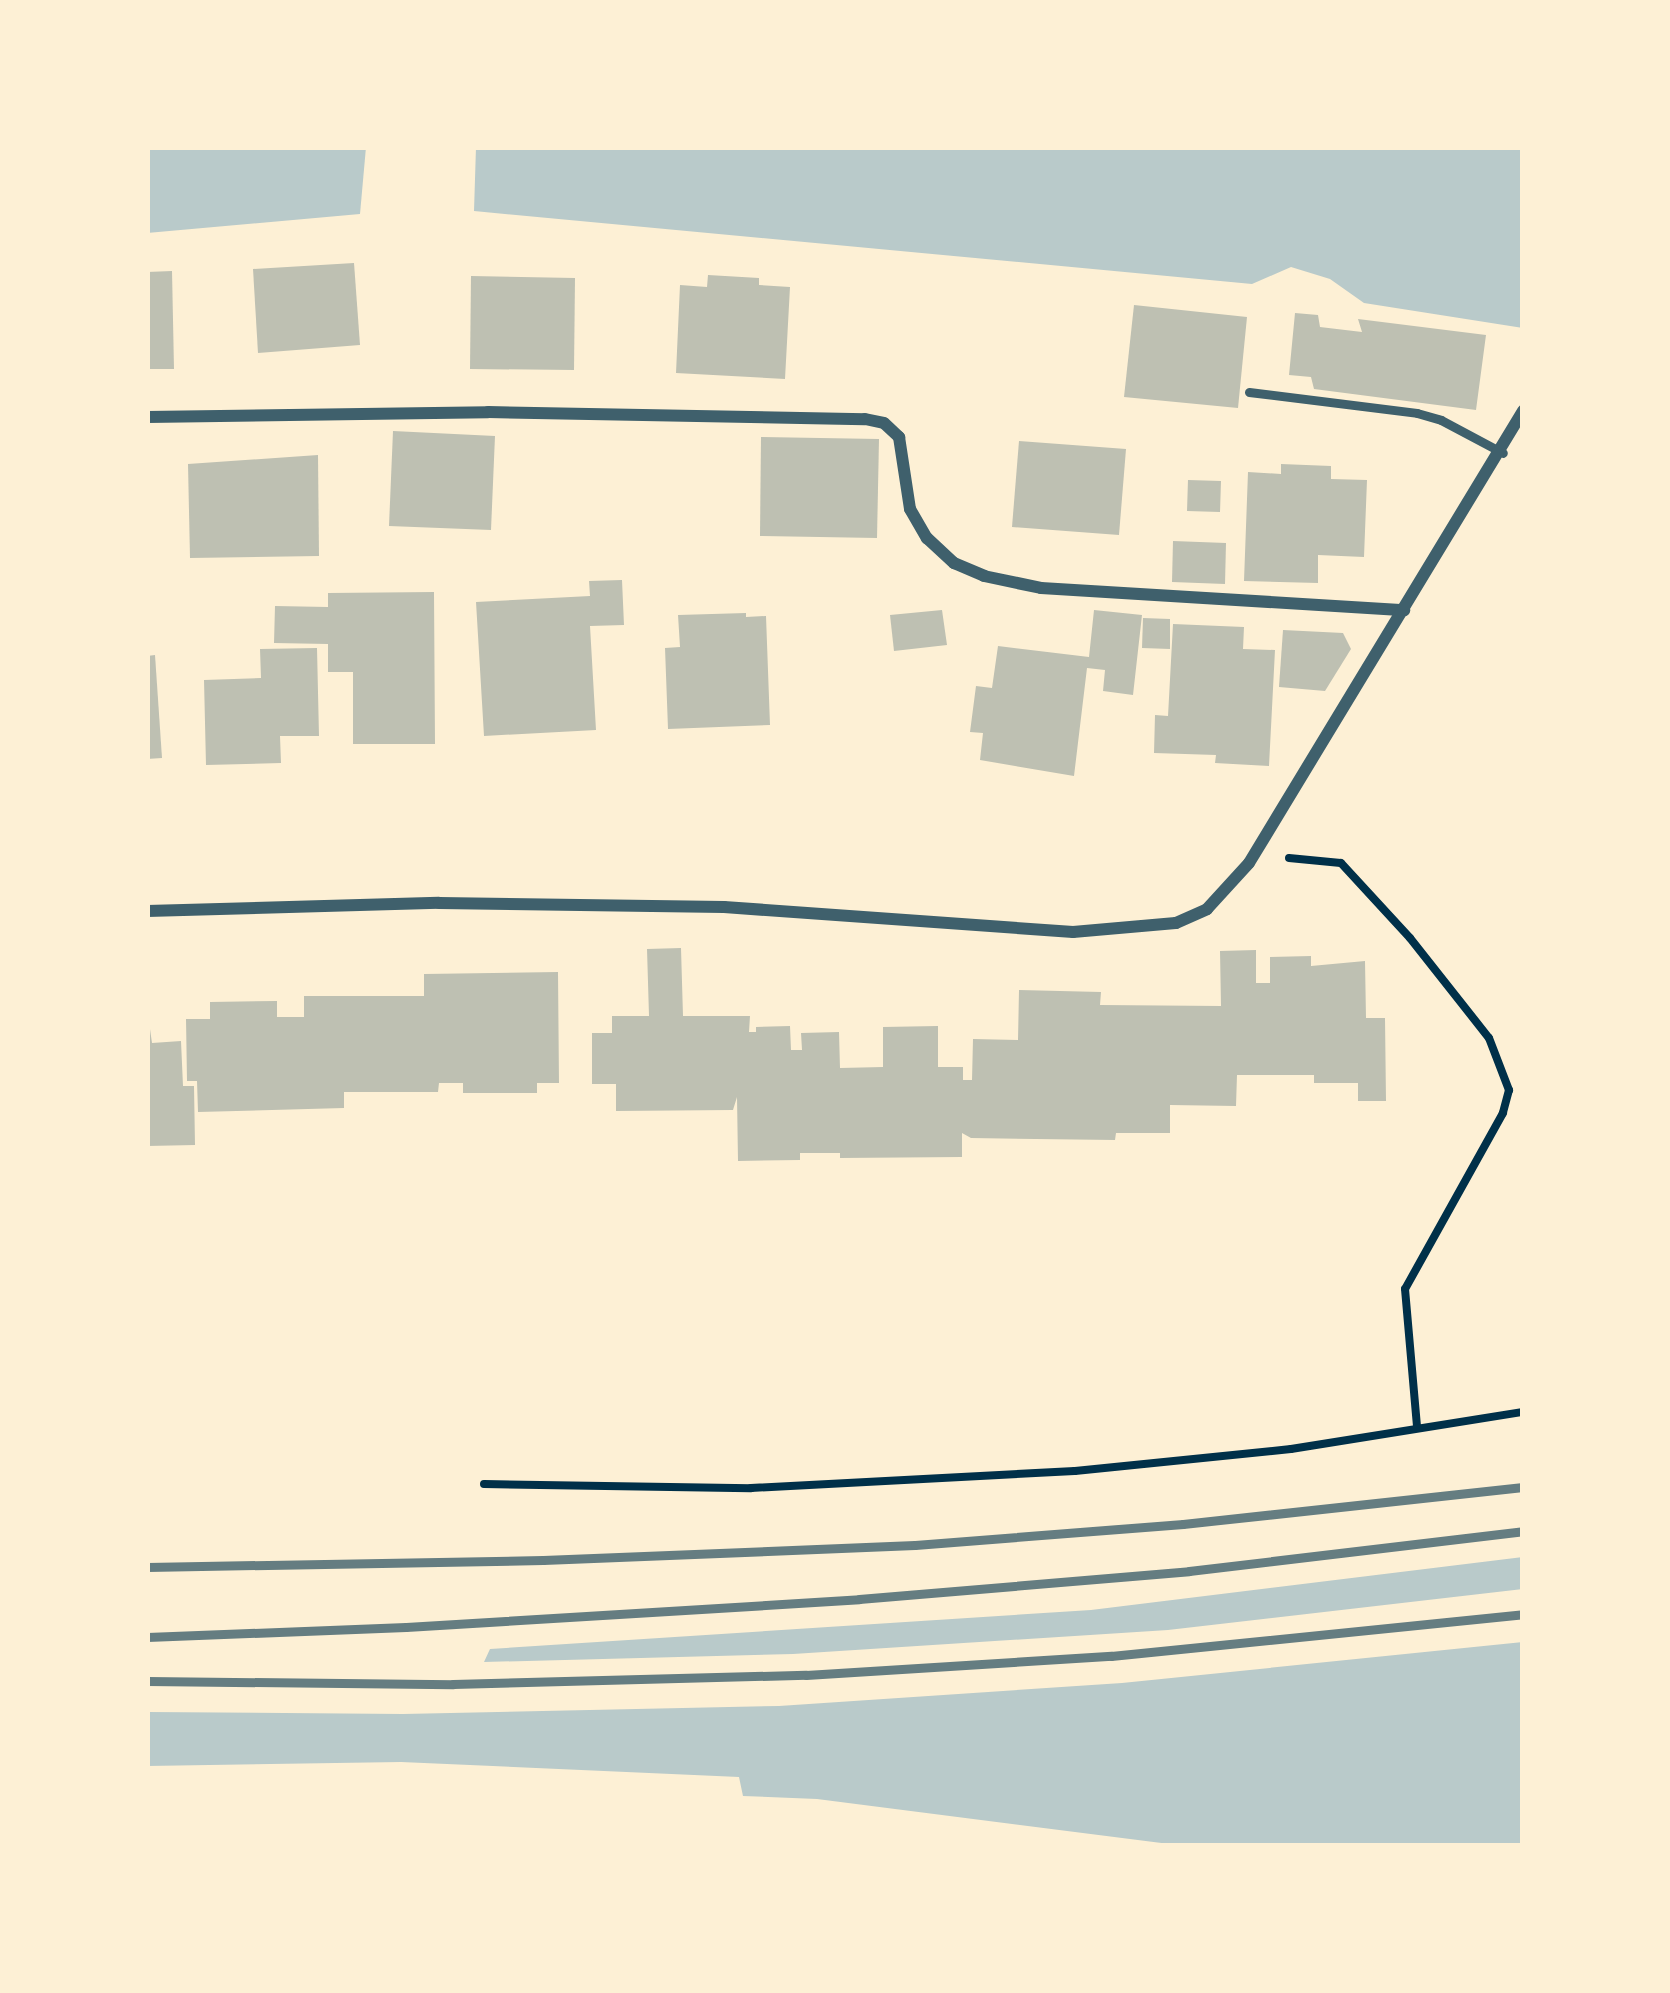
<!DOCTYPE html>
<html>
<head>
<meta charset="utf-8">
<style>
	body { margin:0 }
	#map { position:relative; width:1670px; height:1993px; overflow:hidden; background:#fdf0d5; font-family:Inter,sans-serif }
	div>[style] { position:absolute }
	.green>* { inset:0; background:#b9caca }
	.building>* { inset:0; background:#bec0b2 }
	.path>* { height:8px; margin:-4px; padding:0 4px; transform-origin:4px; border-radius:4px; background:#003049 }
	.service>* { height:9px; margin:-4.5px; padding:0 4.5px; transform-origin:4.5px; border-radius:4.5px; background:#3f606c }
	.minor>* { height:12px; margin:-6px; padding:0 6px; transform-origin:6px; border-radius:6px; background:#3f606c }
	.rail>* { height:9px; margin:-4.5px; padding:0 4.5px; transform-origin:4.5px; border-radius:4.5px; background:#657d81 }
	span { translate:-50% -50%; white-space:nowrap; text-align:center; line-height:1.15; -webkit-text-stroke:12px #fdf0d5; paint-order:stroke }
	.frame { position:absolute; inset:0; border:150px solid #fdf0d5; pointer-events:none }
</style>
</head>
<body>
<div id="map">
	<div class="green">
		<div style="clip-path:polygon(147px 147px,366px 147px,360px 214px,147px 233px)"></div>
		<div style="clip-path:polygon(476px 147px,1523px 147px,1523px 328px,1364px 303px,1330px 279px,1291px 267px,1252px 284px,474px 211px)"></div>
		<div style="clip-path:polygon(1523px 1557px,1523px 1589px,1168px 1630px,793px 1654px,484px 1662px,490px 1649px,1091px 1610px)"></div>
		<div style="clip-path:polygon(1523px 1642px,1523px 1846px,1185px 1846px,817px 1799px,743px 1796px,739px 1777px,401px 1762px,147px 1766px,147px 1712px,403px 1714px,779px 1706px,1122px 1683px)"></div>
	</div>
	<div class="building">
		<div style="clip-path:polygon(354px 263px,360px 345px,258px 353px,253px 269px)"></div>
		<div style="clip-path:polygon(172px 271px,174px 369px,147px 369px,147px 272px)"></div>
		<div style="clip-path:polygon(708px 275px,759px 278px,759px 285px,790px 287px,785px 379px,676px 373px,680px 285px,707px 287px)"></div>
		<div style="clip-path:polygon(471px 276px,575px 278px,574px 370px,470px 369px)"></div>
		<div style="clip-path:polygon(1134px 305px,1247px 317px,1238px 408px,1124px 397px)"></div>
		<div style="clip-path:polygon(1295px 313px,1318px 315px,1320px 327px,1362px 332px,1358px 319px,1486px 335px,1476px 410px,1314px 389px,1311px 377px,1289px 375px)"></div>
		<div style="clip-path:polygon(393px 431px,495px 436px,491px 530px,389px 526px)"></div>
		<div style="clip-path:polygon(761px 437px,879px 439px,877px 538px,760px 536px)"></div>
		<div style="clip-path:polygon(1019px 441px,1126px 449px,1119px 535px,1012px 527px)"></div>
		<div style="clip-path:polygon(318px 455px,319px 556px,190px 558px,188px 464px)"></div>
		<div style="clip-path:polygon(1281px 464px,1331px 466px,1331px 479px,1367px 480px,1364px 557px,1318px 555px,1318px 583px,1244px 581px,1248px 472px,1281px 474px)"></div>
		<div style="clip-path:polygon(1188px 480px,1221px 481px,1220px 512px,1187px 511px)"></div>
		<div style="clip-path:polygon(1173px 541px,1226px 543px,1225px 584px,1172px 582px)"></div>
		<div style="clip-path:polygon(622px 580px,624px 625px,590px 626px,596px 730px,484px 736px,476px 602px,590px 596px,589px 581px)"></div>
		<div style="clip-path:polygon(434px 592px,435px 744px,353px 744px,353px 672px,328px 672px,328px 644px,274px 643px,275px 606px,328px 607px,328px 593px)"></div>
		<div style="clip-path:polygon(942px 610px,947px 645px,894px 651px,890px 615px)"></div>
		<div style="clip-path:polygon(1094px 610px,1142px 615px,1133px 695px,1103px 691px,1105px 670px,1087px 668px,1074px 776px,980px 760px,983px 733px,970px 732px,976px 686px,992px 688px,998px 646px,1089px 657px)"></div>
		<div style="clip-path:polygon(746px 613px,746px 617px,766px 616px,770px 725px,668px 729px,665px 648px,680px 647px,678px 615px)"></div>
		<div style="clip-path:polygon(1143px 618px,1170px 619px,1170px 649px,1142px 648px)"></div>
		<div style="clip-path:polygon(1173px 624px,1244px 627px,1243px 649px,1275px 650px,1269px 766px,1215px 763px,1216px 755px,1154px 753px,1155px 715px,1168px 716px)"></div>
		<div style="clip-path:polygon(1283px 630px,1343px 633px,1351px 649px,1325px 691px,1279px 687px)"></div>
		<div style="clip-path:polygon(317px 648px,319px 736px,280px 736px,281px 763px,206px 765px,204px 680px,261px 678px,260px 649px)"></div>
		<div style="clip-path:polygon(155px 655px,162px 758px,147px 759px,147px 656px)"></div>
		<div style="clip-path:polygon(681px 948px,683px 1016px,750px 1016px,749px 1032px,756px 1032px,756px 1027px,790px 1026px,791px 1050px,802px 1050px,801px 1033px,839px 1032px,840px 1068px,883px 1067px,883px 1027px,938px 1026px,938px 1067px,963px 1067px,963px 1080px,972px 1080px,973px 1039px,1018px 1040px,1019px 990px,1101px 992px,1100px 1005px,1221px 1006px,1220px 951px,1256px 950px,1256px 983px,1270px 983px,1270px 957px,1311px 956px,1311px 966px,1365px 961px,1366px 1018px,1385px 1018px,1386px 1101px,1358px 1101px,1358px 1083px,1314px 1083px,1314px 1075px,1237px 1075px,1236px 1106px,1170px 1105px,1170px 1133px,1116px 1133px,1115px 1140px,971px 1138px,962px 1133px,962px 1157px,840px 1158px,840px 1153px,800px 1153px,800px 1160px,738px 1161px,737px 1097px,733px 1110px,616px 1111px,616px 1084px,592px 1084px,592px 1033px,612px 1033px,612px 1016px,649px 1016px,647px 949px)"></div>
		<div style="clip-path:polygon(558px 972px,559px 1083px,537px 1083px,537px 1093px,463px 1093px,463px 1083px,439px 1083px,438px 1092px,344px 1092px,344px 1108px,198px 1112px,197px 1081px,187px 1081px,186px 1019px,210px 1019px,210px 1002px,277px 1001px,277px 1017px,304px 1017px,304px 996px,424px 996px,424px 974px)"></div>
		<div style="clip-path:polygon(147px 1008px,152px 1043px,181px 1041px,183px 1086px,194px 1086px,195px 1145px,147px 1146px)"></div>
	</div>
	<div class="path">
		<div style="left:1289px;top:858px;width:52px;rotate:5.5deg"></div>
		<div style="left:1341px;top:863px;width:102px;rotate:47.4deg"></div>
		<div style="left:1410px;top:938px;width:127px;rotate:51.7deg"></div>
		<div style="left:1489px;top:1038px;width:56px;rotate:69deg"></div>
		<div style="left:1509px;top:1090px;width:24px;rotate:105deg"></div>
		<div style="left:1503px;top:1113px;width:201px;rotate:119.1deg"></div>
		<div style="left:1405px;top:1289px;width:138px;rotate:85deg"></div>
		<div style="left:484px;top:1484px;width:267px;rotate:0.9deg"></div>
		<div style="left:751px;top:1488px;width:324px;rotate:-3deg"></div>
		<div style="left:1075px;top:1471px;width:217px;rotate:-5.8deg"></div>
		<div style="left:1291px;top:1449px;width:235px;rotate:-9.1deg"></div>
	</div>
	<div class="service">
		<div style="left:1249px;top:392px;width:169px;rotate:7.1deg"></div>
		<div style="left:1417px;top:413px;width:25px;rotate:16deg"></div>
		<div style="left:1441px;top:420px;width:70px;rotate:28deg"></div>
	</div>
	<div class="minor">
		<div style="left:147px;top:417px;width:341px;rotate:-0.8deg"></div>
		<div style="left:488px;top:412px;width:377px;rotate:1.1deg"></div>
		<div style="left:865px;top:419px;width:19px;rotate:12deg"></div>
		<div style="left:884px;top:423px;width:21px;rotate:43deg"></div>
		<div style="left:899px;top:437px;width:73px;rotate:81.3deg"></div>
		<div style="left:910px;top:509px;width:34px;rotate:60deg"></div>
		<div style="left:927px;top:538px;width:37px;rotate:43deg"></div>
		<div style="left:954px;top:563px;width:33px;rotate:23deg"></div>
		<div style="left:984px;top:576px;width:58px;rotate:11.9deg"></div>
		<div style="left:1041px;top:588px;width:364px;rotate:3.5deg"></div>
		<div style="left:147px;top:911px;width:292px;rotate:-1.6deg"></div>
		<div style="left:439px;top:903px;width:285px;rotate:0.8deg"></div>
		<div style="left:724px;top:907px;width:350px;rotate:4.1deg"></div>
		<div style="left:1073px;top:932px;width:103px;rotate:-5deg"></div>
		<div style="left:1176px;top:923px;width:34px;rotate:-24deg"></div>
		<div style="left:1207px;top:909px;width:62px;rotate:-47.6deg"></div>
		<div style="left:1249px;top:863px;width:529px;rotate:-58.78deg"></div>
	</div>
	<div class="rail">
		<div style="left:147px;top:1567px;width:396px;rotate:-1deg"></div>
		<div style="left:543px;top:1560px;width:372px;rotate:-2.3deg"></div>
		<div style="left:915px;top:1545px;width:269px;rotate:-4.5deg"></div>
		<div style="left:1183px;top:1524px;width:342px;rotate:-6.2deg"></div>
		<div style="left:147px;top:1637px;width:259px;rotate:-2.2deg"></div>
		<div style="left:406px;top:1627px;width:454px;rotate:-3.5deg"></div>
		<div style="left:859px;top:1599px;width:331px;rotate:-4.8deg"></div>
		<div style="left:1189px;top:1571px;width:336px;rotate:-6.8deg"></div>
		<div style="left:147px;top:1681px;width:306px;rotate:0.6deg"></div>
		<div style="left:453px;top:1684px;width:353px;rotate:-1.5deg"></div>
		<div style="left:806px;top:1675px;width:306px;rotate:-3.6deg"></div>
		<div style="left:1111px;top:1656px;width:414px;rotate:-5.8deg"></div>
	</div>
	<div class="frame"></div>
</div>
</body>
</html>
